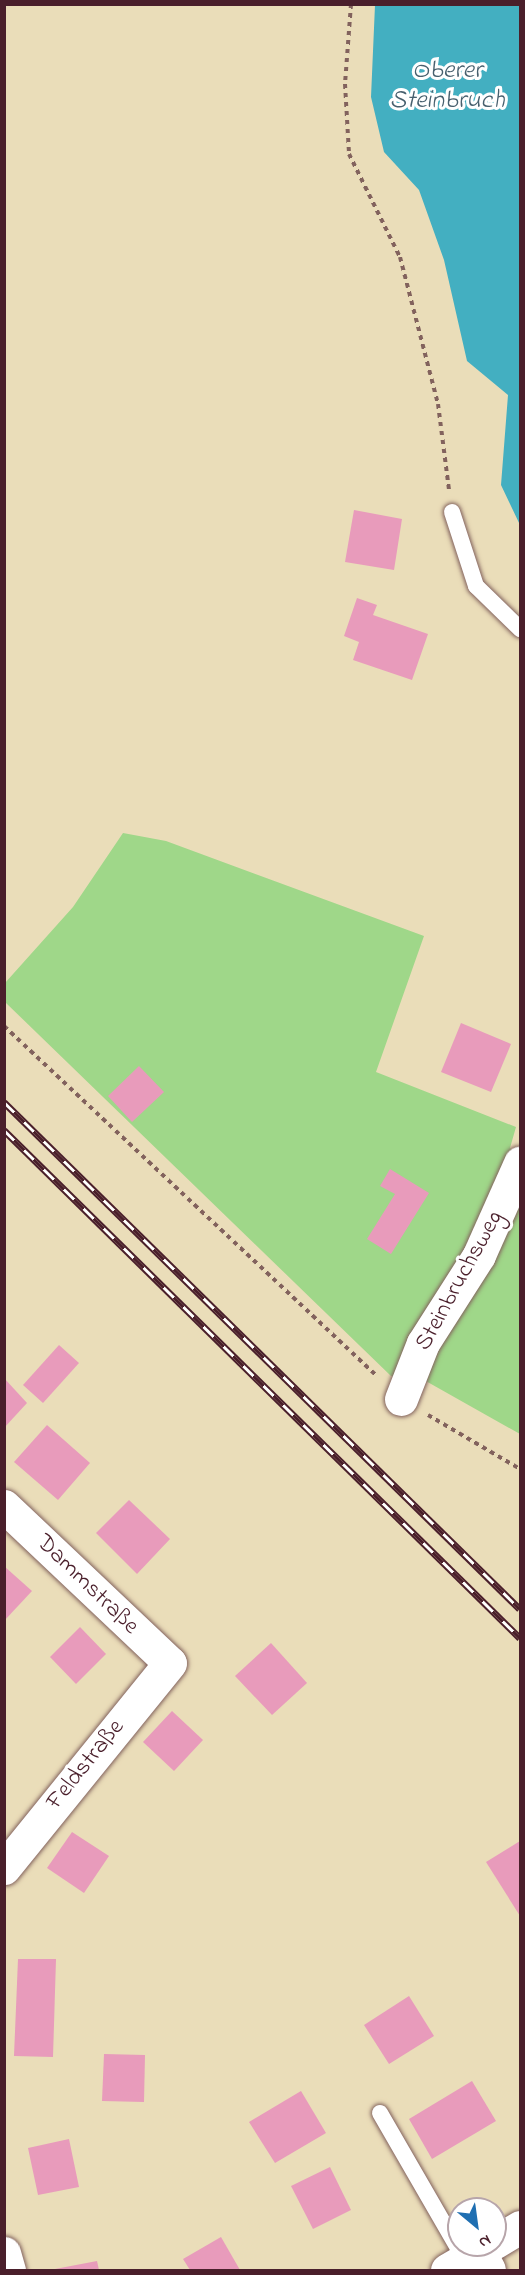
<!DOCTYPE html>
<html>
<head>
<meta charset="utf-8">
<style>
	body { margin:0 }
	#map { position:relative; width:525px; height:2275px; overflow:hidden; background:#eaddb9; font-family:"Indie Flower",sans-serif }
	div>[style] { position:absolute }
	.green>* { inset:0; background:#9fd789 }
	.water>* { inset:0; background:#43afc1 }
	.building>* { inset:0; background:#e89bbb }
	.path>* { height:4px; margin-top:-2px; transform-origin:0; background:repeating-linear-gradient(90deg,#82625d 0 4.5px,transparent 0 9px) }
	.roads { filter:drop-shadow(0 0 2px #82625d) drop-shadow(0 0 2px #82625d) }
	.service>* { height:16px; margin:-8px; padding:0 8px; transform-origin:8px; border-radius:8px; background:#fff }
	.minor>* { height:33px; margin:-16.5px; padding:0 16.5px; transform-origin:16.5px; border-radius:16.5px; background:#fff }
	.tertiary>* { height:33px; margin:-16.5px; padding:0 16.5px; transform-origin:16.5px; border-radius:16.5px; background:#fff }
	.rail>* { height:7px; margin-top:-3.5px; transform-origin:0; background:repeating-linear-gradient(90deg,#fff 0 14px,#4a1f2b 0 28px); box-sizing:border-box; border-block:2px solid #4a1f2b }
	span { translate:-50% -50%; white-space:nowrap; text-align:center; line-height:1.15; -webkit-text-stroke:6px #fff; paint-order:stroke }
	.street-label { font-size:24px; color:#4a1f2b }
	.water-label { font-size:26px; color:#47606e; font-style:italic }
	.frame { position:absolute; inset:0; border:6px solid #4a1f2b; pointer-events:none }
	.north { position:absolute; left:447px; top:2197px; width:60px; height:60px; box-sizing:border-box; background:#fff; border:2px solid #b7a5aa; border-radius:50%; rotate:151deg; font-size:16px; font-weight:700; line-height:24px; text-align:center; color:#4a1f2b }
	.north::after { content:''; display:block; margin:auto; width:21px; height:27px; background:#1f6fb2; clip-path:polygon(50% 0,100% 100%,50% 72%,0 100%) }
</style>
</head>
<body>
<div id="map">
	<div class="green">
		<div style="clip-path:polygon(123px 833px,166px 841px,424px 936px,376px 1072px,516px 1127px,510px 1148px,520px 1157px,520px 1434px,424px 1380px,391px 1376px,5px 1002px,5px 983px,73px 907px)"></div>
	</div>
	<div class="water">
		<div style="clip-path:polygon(375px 5px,520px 5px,520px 525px,501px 485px,508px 395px,467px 361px,444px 260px,419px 190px,384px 152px,371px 97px)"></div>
	</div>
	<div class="building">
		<div style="clip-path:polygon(354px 510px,402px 519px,394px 570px,345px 562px)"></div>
		<div style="clip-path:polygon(357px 598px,377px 605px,373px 615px,428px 634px,412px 680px,353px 660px,359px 642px,344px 636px)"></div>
		<div style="clip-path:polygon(461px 1023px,511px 1044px,491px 1092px,441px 1072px)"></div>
		<div style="clip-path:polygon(139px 1066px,164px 1092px,132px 1122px,108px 1096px)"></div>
		<div style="clip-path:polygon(390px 1169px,429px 1193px,391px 1254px,367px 1239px,395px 1194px,380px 1186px)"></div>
		<div style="clip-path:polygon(59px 1345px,79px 1363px,43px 1403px,23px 1385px)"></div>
		<div style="clip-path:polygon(4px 1378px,27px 1403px,4px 1428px)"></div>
		<div style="clip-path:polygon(47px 1425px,90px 1463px,58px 1500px,14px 1462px)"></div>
		<div style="clip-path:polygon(129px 1500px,170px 1539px,137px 1574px,96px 1533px)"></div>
		<div style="clip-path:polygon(4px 1566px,32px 1591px,4px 1621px)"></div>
		<div style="clip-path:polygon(80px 1627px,106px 1654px,76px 1684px,50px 1657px)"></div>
		<div style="clip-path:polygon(271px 1643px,307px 1683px,272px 1715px,235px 1676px)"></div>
		<div style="clip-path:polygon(172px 1711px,203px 1740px,174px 1771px,143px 1742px)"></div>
		<div style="clip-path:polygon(72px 1832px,109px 1856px,84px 1893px,47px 1868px)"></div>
		<div style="clip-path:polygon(520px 1841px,520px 1916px,486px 1862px)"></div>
		<div style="clip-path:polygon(18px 1959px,56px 1959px,53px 2057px,14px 2056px)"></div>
		<div style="clip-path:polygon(409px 1996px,434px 2036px,389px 2064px,364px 2025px)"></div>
		<div style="clip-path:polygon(104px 2054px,145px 2055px,144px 2102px,102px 2101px)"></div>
		<div style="clip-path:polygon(472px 2081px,496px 2121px,432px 2159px,409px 2119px)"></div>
		<div style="clip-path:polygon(301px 2091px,326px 2133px,275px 2163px,249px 2122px)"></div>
		<div style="clip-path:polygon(69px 2139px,79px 2187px,38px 2195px,28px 2148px)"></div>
		<div style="clip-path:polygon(330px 2167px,351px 2210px,313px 2229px,291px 2186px)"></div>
		<div style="clip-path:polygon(221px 2237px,240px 2270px,190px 2270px,183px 2259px)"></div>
		<div style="clip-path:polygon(97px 2261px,99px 2270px,56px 2270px,55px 2269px)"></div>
	</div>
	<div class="path">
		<div style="left:351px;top:4px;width:80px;rotate:94.3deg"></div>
		<div style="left:345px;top:84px;width:70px;rotate:86.7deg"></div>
		<div style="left:349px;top:154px;width:115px;rotate:63.7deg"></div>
		<div style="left:400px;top:257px;width:152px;rotate:75.5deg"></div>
		<div style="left:438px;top:404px;width:87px;rotate:82.7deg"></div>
		<div style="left:4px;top:1026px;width:511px;rotate:43.18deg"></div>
		<div style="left:428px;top:1415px;width:107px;rotate:30.4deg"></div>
	</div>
	<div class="roads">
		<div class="service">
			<div style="left:452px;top:512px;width:78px;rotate:72deg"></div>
			<div style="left:476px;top:586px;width:62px;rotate:44.3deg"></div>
			<div style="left:380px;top:2113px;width:170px;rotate:60deg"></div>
		</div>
		<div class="minor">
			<div style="left:401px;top:1399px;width:60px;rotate:-68.6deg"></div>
			<div style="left:423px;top:1343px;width:104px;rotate:-57.5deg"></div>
			<div style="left:479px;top:1255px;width:101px;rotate:-66deg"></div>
			<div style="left:4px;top:1506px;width:228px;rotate:43.4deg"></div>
			<div style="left:170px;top:1663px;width:264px;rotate:129deg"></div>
			<div style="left:479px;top:2251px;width:21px;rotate:62deg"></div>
			<div style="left:4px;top:2253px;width:18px;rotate:74deg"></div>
		</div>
		<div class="tertiary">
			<div style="left:495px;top:2242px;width:29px;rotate:-31deg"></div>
			<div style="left:447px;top:2270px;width:50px;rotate:-30.2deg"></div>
		</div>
	</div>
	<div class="rail">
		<div style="left:4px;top:1102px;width:723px;rotate:44.5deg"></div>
		<div style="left:4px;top:1130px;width:724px;rotate:44.55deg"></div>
	</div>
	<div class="street-label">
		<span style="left:460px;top:1281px;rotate:-61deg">Steinbruchsweg</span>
		<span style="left:87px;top:1585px;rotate:44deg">Dammstraße</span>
		<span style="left:86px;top:1765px;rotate:-51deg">Feldstraße</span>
	</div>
	<div class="water-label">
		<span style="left:447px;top:87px">Oberer<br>Steinbruch</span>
	</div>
	<div class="frame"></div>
	<div class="north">N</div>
</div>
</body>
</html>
